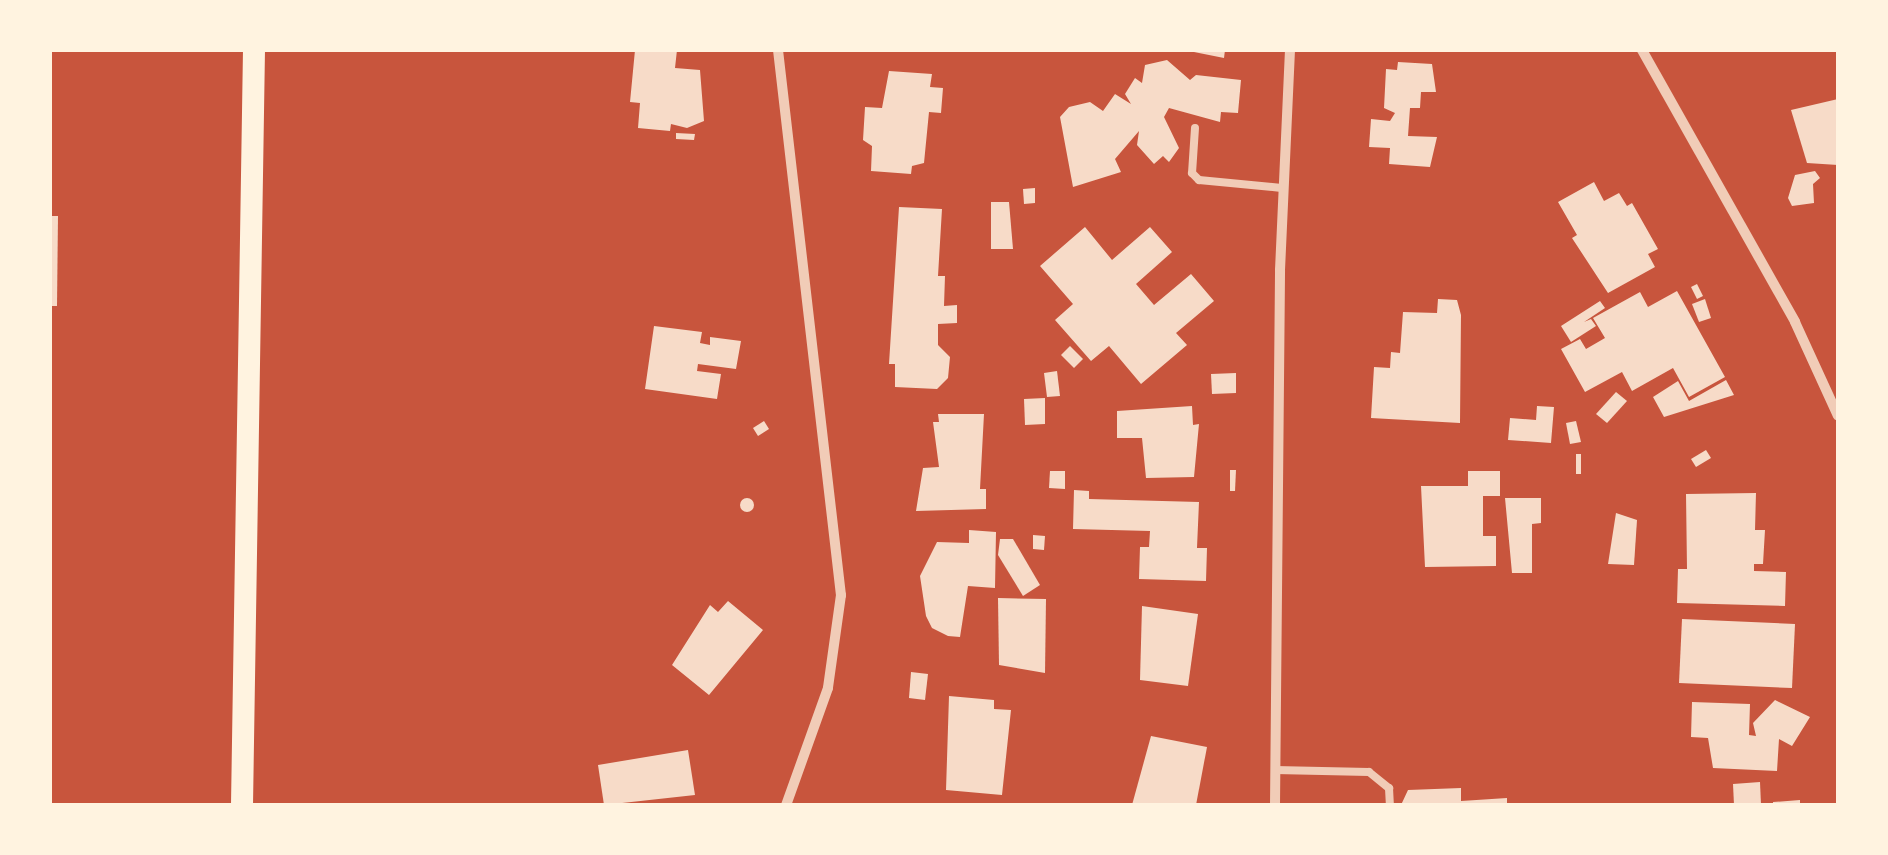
<!DOCTYPE html>
<html>
<head>
<meta charset="utf-8">
<style>
	body { margin:0 }
	#map { position:relative; width:1888px; height:855px; overflow:hidden; background:#c8553d; font-family:Raleway,sans-serif }
	div>[style] { position:absolute }
	.building>* { inset:0; background:#f7dbc8 }
	.round { border-radius:50% }
	.service>* { height:8px; margin:-4px; padding:0 4px; transform-origin:4px; border-radius:4px; background:#f1ccb7 }
	.minor>* { height:10px; margin:-5px; padding:0 5px; transform-origin:5px; border-radius:5px; background:#f1ccb7 }
	.primary>* { height:22px; margin:-11px; padding:0 11px; transform-origin:11px; border-radius:11px; background:#fff3e0 }
	span { translate:-50% -50%; white-space:nowrap; text-align:center; line-height:1.15; -webkit-text-stroke:8px #fff3e0; paint-order:stroke }
	.frame { position:absolute; inset:0; border:52px solid #fff3e0; pointer-events:none }
</style>
</head>
<body>
<div id="map">
	<div class="building">
		<div style="clip-path:polygon(635px 50px,677px 50px,675px 68px,700px 70px,704px 121px,687px 128px,671px 124px,670px 131px,638px 128px,640px 103px,630px 102px)"></div>
		<div style="clip-path:polygon(1184px 50px,1225px 50px,1224px 58px)"></div>
		<div style="clip-path:polygon(1167px 60px,1190px 80px,1196px 75px,1241px 80px,1238px 113px,1221px 112px,1220px 122px,1169px 108px,1164px 117px,1179px 148px,1169px 162px,1163px 156px,1154px 164px,1137px 145px,1139px 131px,1115px 159px,1121px 172px,1073px 187px,1060px 117px,1069px 107px,1090px 102px,1103px 111px,1115px 94px,1131px 104px,1125px 94px,1135px 78px,1142px 83px,1145px 65px)"></div>
		<div style="clip-path:polygon(1398px 62px,1432px 64px,1436px 92px,1421px 92px,1420px 108px,1410px 108px,1408px 136px,1437px 137px,1430px 167px,1389px 164px,1390px 148px,1369px 147px,1371px 119px,1390px 121px,1395px 113px,1384px 108px,1386px 69px,1397px 70px)"></div>
		<div style="clip-path:polygon(889px 71px,932px 74px,930px 87px,943px 88px,941px 113px,929px 112px,924px 163px,912px 166px,911px 174px,871px 171px,872px 146px,863px 140px,865px 107px,882px 108px)"></div>
		<div style="clip-path:polygon(1838px 99px,1838px 165px,1807px 163px,1791px 110px)"></div>
		<div style="clip-path:polygon(676px 133px,695px 134px,694px 140px,676px 139px)"></div>
		<div style="clip-path:polygon(1815px 171px,1820px 178px,1813px 184px,1814px 203px,1792px 206px,1788px 198px,1795px 175px)"></div>
		<div style="clip-path:polygon(1594px 182px,1604px 201px,1619px 193px,1627px 206px,1632px 203px,1658px 249px,1648px 254px,1655px 267px,1608px 293px,1572px 238px,1577px 235px,1558px 202px)"></div>
		<div style="clip-path:polygon(1035px 188px,1035px 203px,1024px 204px,1023px 189px)"></div>
		<div style="clip-path:polygon(991px 202px,1009px 202px,1013px 249px,991px 249px)"></div>
		<div style="clip-path:polygon(899px 207px,942px 209px,938px 276px,945px 276px,944px 306px,957px 305px,957px 323px,938px 324px,938px 345px,950px 357px,948px 378px,937px 389px,895px 387px,895px 364px,889px 364px)"></div>
		<div style="clip-path:polygon(50px 216px,58px 216px,57px 306px,50px 306px)"></div>
		<div style="clip-path:polygon(1085px 227px,1112px 260px,1150px 227px,1172px 252px,1136px 284px,1154px 305px,1191px 274px,1214px 301px,1176px 333px,1187px 345px,1141px 384px,1109px 346px,1091px 361px,1055px 320px,1073px 304px,1040px 266px)"></div>
		<div style="clip-path:polygon(1697px 284px,1703px 296px,1697px 299px,1691px 287px)"></div>
		<div style="clip-path:polygon(1677px 291px,1725px 377px,1689px 397px,1673px 368px,1632px 391px,1622px 372px,1585px 392px,1561px 349px,1580px 339px,1586px 349px,1605px 338px,1593px 318px,1640px 292px,1648px 307px)"></div>
		<div style="clip-path:polygon(1438px 299px,1457px 300px,1461px 315px,1460px 423px,1371px 418px,1374px 367px,1390px 368px,1391px 352px,1400px 353px,1403px 312px,1437px 313px)"></div>
		<div style="clip-path:polygon(1705px 299px,1711px 318px,1699px 322px,1692px 304px)"></div>
		<div style="clip-path:polygon(1600px 301px,1605px 308px,1584px 322px,1591px 319px,1596px 326px,1571px 342px,1561px 326px)"></div>
		<div style="clip-path:polygon(654px 326px,702px 332px,700px 343px,710px 345px,710px 337px,741px 341px,736px 369px,698px 364px,697px 371px,721px 374px,717px 399px,645px 389px)"></div>
		<div style="clip-path:polygon(1070px 346px,1083px 359px,1074px 368px,1061px 355px)"></div>
		<div style="clip-path:polygon(1057px 371px,1060px 396px,1047px 397px,1044px 373px)"></div>
		<div style="clip-path:polygon(1236px 373px,1236px 393px,1212px 394px,1211px 374px)"></div>
		<div style="clip-path:polygon(1726px 380px,1734px 395px,1664px 417px,1653px 397px,1678px 381px,1689px 401px)"></div>
		<div style="clip-path:polygon(1616px 392px,1627px 401px,1607px 423px,1596px 414px)"></div>
		<div style="clip-path:polygon(1045px 398px,1045px 424px,1025px 425px,1024px 399px)"></div>
		<div style="clip-path:polygon(1192px 406px,1193px 425px,1199px 424px,1194px 477px,1146px 478px,1142px 438px,1117px 438px,1117px 411px)"></div>
		<div style="clip-path:polygon(1537px 406px,1554px 407px,1551px 443px,1508px 440px,1510px 418px,1536px 420px)"></div>
		<div style="clip-path:polygon(938px 414px,984px 414px,980px 489px,986px 489px,986px 509px,916px 511px,923px 468px,939px 467px,933px 422px,939px 422px)"></div>
		<div style="clip-path:polygon(764px 421px,769px 429px,758px 436px,753px 428px)"></div>
		<div style="clip-path:polygon(1576px 421px,1581px 442px,1570px 444px,1566px 423px)"></div>
		<div style="clip-path:polygon(1706px 450px,1711px 458px,1696px 467px,1691px 459px)"></div>
		<div style="clip-path:polygon(1576px 454px,1581px 454px,1581px 474px,1576px 474px)"></div>
		<div style="clip-path:polygon(1230px 470px,1236px 470px,1235px 491px,1230px 491px)"></div>
		<div style="clip-path:polygon(1050px 471px,1065px 471px,1065px 489px,1049px 488px)"></div>
		<div style="clip-path:polygon(1468px 471px,1500px 471px,1500px 496px,1483px 496px,1483px 536px,1496px 536px,1496px 566px,1425px 567px,1421px 486px,1468px 486px)"></div>
		<div style="clip-path:polygon(1074px 490px,1089px 491px,1089px 499px,1199px 502px,1197px 548px,1207px 548px,1206px 581px,1139px 579px,1140px 547px,1149px 547px,1150px 531px,1073px 529px)"></div>
		<div style="clip-path:polygon(1756px 493px,1755px 530px,1765px 530px,1763px 564px,1754px 564px,1754px 571px,1786px 572px,1785px 606px,1677px 603px,1678px 569px,1687px 569px,1686px 494px)"></div>
		<div class="round" style="left:740px;top:498px;width:14px;height:14px"></div>
		<div style="clip-path:polygon(1505px 498px,1541px 498px,1541px 523px,1532px 524px,1532px 573px,1512px 573px)"></div>
		<div style="clip-path:polygon(1616px 513px,1637px 520px,1634px 565px,1608px 564px)"></div>
		<div style="clip-path:polygon(969px 530px,996px 532px,995px 588px,968px 586px,960px 637px,948px 636px,932px 628px,926px 616px,920px 576px,937px 542px,969px 543px)"></div>
		<div style="clip-path:polygon(1033px 535px,1045px 536px,1044px 550px,1033px 549px)"></div>
		<div style="clip-path:polygon(1000px 539px,1013px 539px,1040px 585px,1023px 596px,998px 555px)"></div>
		<div style="clip-path:polygon(998px 598px,1046px 599px,1045px 673px,999px 665px)"></div>
		<div style="clip-path:polygon(728px 601px,763px 630px,709px 695px,672px 665px,710px 605px,718px 612px)"></div>
		<div style="clip-path:polygon(1142px 606px,1198px 614px,1188px 686px,1140px 680px)"></div>
		<div style="clip-path:polygon(1682px 619px,1795px 624px,1792px 688px,1679px 683px)"></div>
		<div style="clip-path:polygon(911px 672px,928px 674px,925px 700px,909px 698px)"></div>
		<div style="clip-path:polygon(949px 696px,994px 700px,994px 709px,1011px 710px,1002px 795px,946px 790px)"></div>
		<div style="clip-path:polygon(1775px 700px,1810px 717px,1792px 746px,1779px 739px,1777px 771px,1713px 768px,1708px 738px,1691px 737px,1692px 702px,1750px 704px,1749px 735px,1756px 736px,1753px 723px)"></div>
		<div style="clip-path:polygon(1151px 736px,1207px 747px,1196px 805px,1132px 805px)"></div>
		<div style="clip-path:polygon(688px 750px,695px 795px,604px 805px,598px 765px)"></div>
		<div style="clip-path:polygon(1760px 782px,1761px 805px,1734px 805px,1733px 784px)"></div>
		<div style="clip-path:polygon(1461px 788px,1461px 801px,1507px 798px,1507px 805px,1401px 805px,1408px 790px)"></div>
		<div style="clip-path:polygon(1800px 800px,1800px 805px,1773px 805px,1773px 802px)"></div>
	</div>
	<div class="service">
		<div style="left:1195px;top:128px;width:45px;rotate:93.8deg"></div>
		<div style="left:1192px;top:173px;width:10px;rotate:45deg"></div>
		<div style="left:1199px;top:180px;width:83px;rotate:5.5deg"></div>
		<div style="left:1275px;top:770px;width:94px;rotate:1.2deg"></div>
		<div style="left:1369px;top:772px;width:26px;rotate:39deg"></div>
		<div style="left:1389px;top:788px;width:17px;rotate:87deg"></div>
	</div>
	<div class="minor">
		<div style="left:778px;top:50px;width:549px;rotate:83.41deg"></div>
		<div style="left:841px;top:595px;width:94px;rotate:98deg"></div>
		<div style="left:828px;top:688px;width:124px;rotate:109.7deg"></div>
		<div style="left:1642px;top:50px;width:312px;rotate:60.6deg"></div>
		<div style="left:1795px;top:322px;width:103px;rotate:65.4deg"></div>
		<div style="left:1275px;top:805px;width:535px;rotate:-89.46deg"></div>
		<div style="left:1280px;top:270px;width:220px;rotate:-87.4deg"></div>
	</div>
	<div class="primary">
		<div style="left:242px;top:805px;width:755px;rotate:-89.09deg"></div>
	</div>
	<div class="frame"></div>
</div>
</body>
</html>
